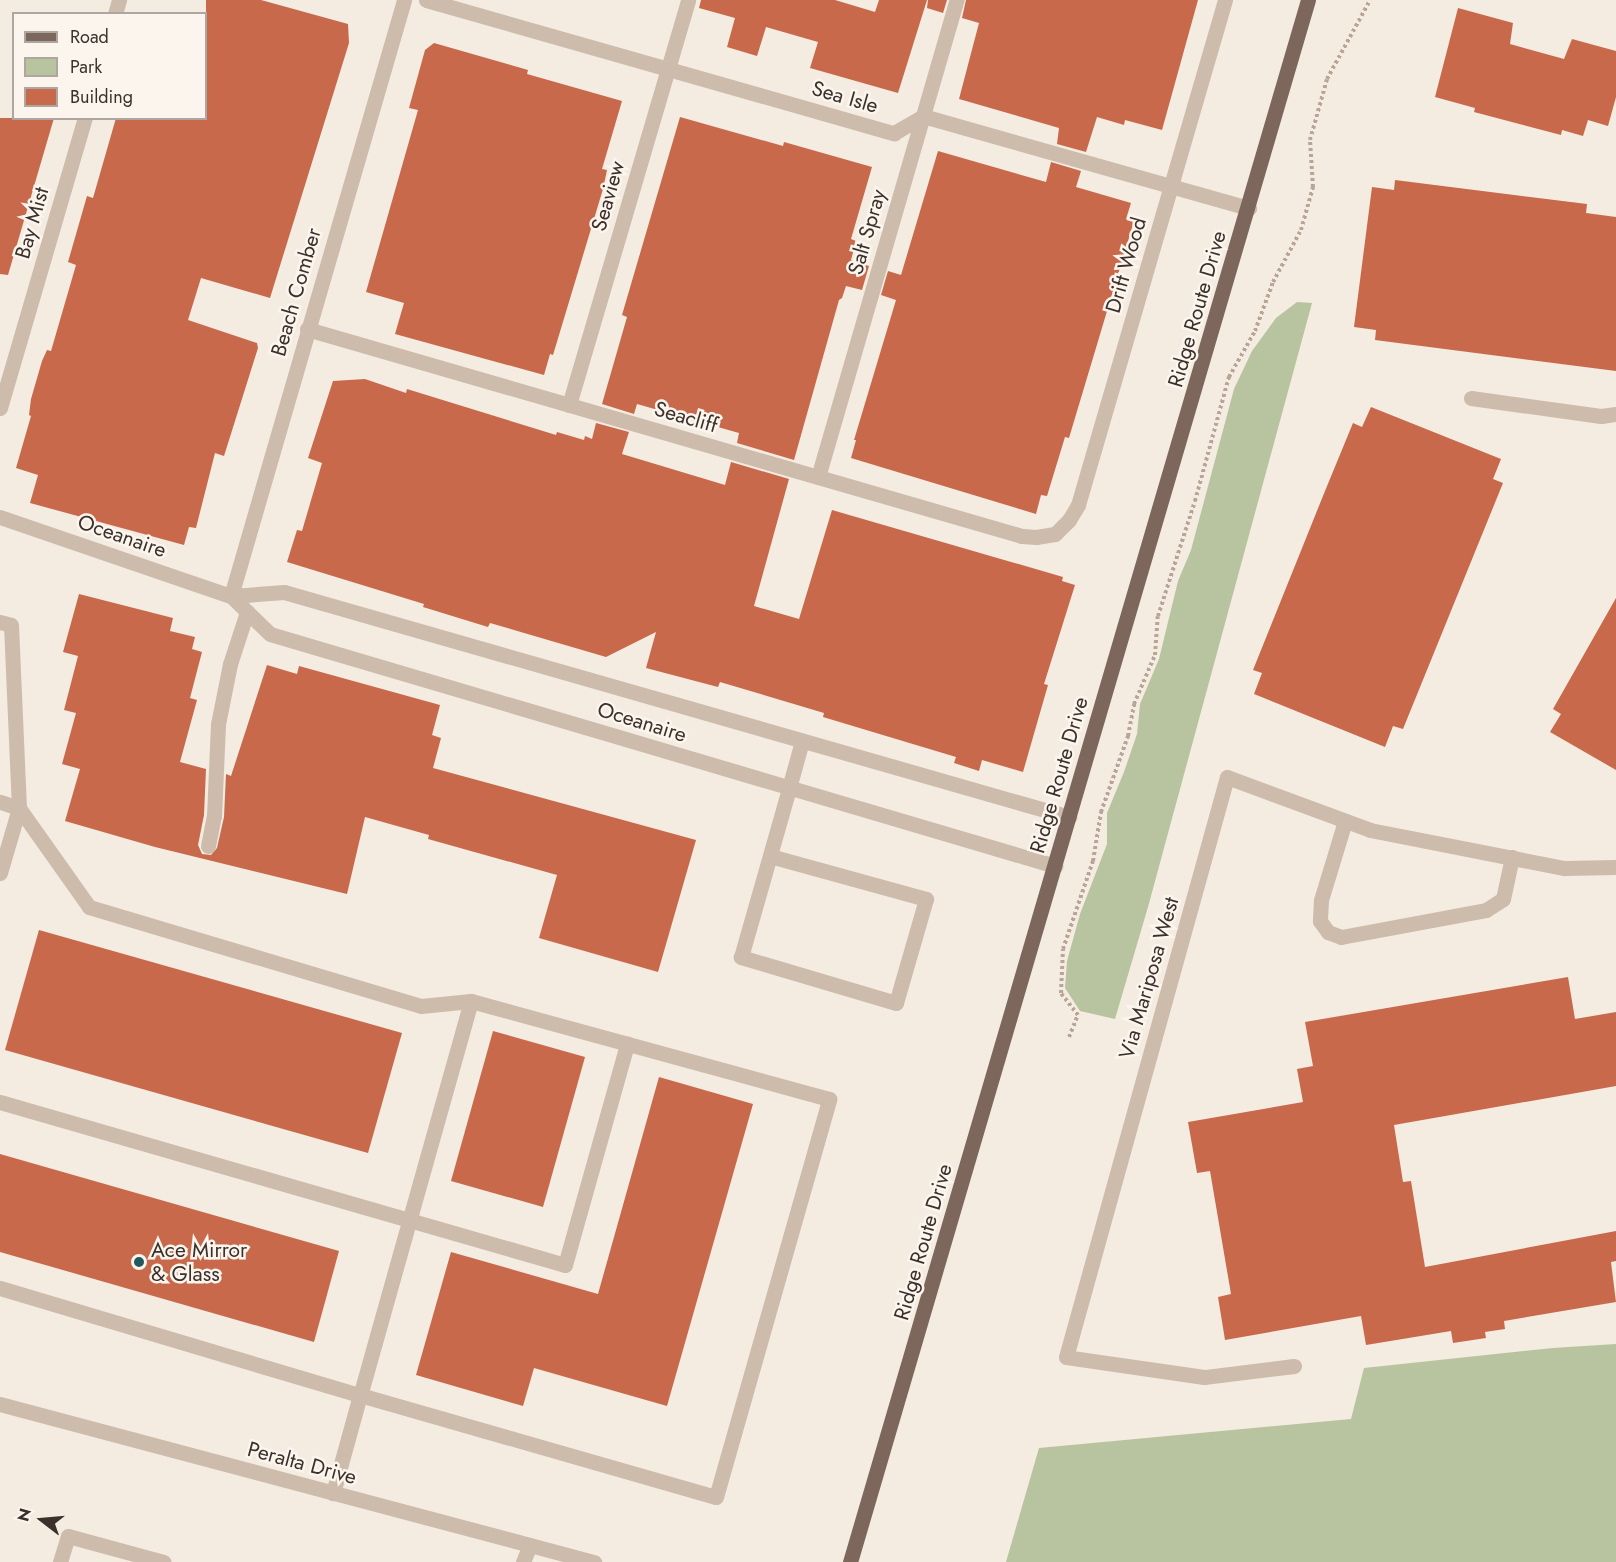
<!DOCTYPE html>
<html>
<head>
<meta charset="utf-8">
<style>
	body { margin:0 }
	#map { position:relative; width:1616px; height:1562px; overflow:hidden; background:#f4ebe1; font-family:Jost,sans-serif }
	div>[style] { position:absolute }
	.green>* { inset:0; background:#b8c4a0 }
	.building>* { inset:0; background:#c8694b }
	.path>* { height:4px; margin-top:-2px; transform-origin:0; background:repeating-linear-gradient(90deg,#b9a596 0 3px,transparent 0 6px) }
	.minor>* { height:15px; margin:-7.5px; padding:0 7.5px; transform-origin:7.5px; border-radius:7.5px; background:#cdbbac }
	.major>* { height:15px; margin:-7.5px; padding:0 7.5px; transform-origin:7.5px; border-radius:7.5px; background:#7d675c }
	.dots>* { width:16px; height:16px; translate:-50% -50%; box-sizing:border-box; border:3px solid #fbf5ee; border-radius:50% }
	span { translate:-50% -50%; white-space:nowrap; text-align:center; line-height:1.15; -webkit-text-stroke:5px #fbf5ee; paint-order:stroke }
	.street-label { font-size:21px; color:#3b302b }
	.poi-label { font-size:21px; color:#3b302b }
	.left { translate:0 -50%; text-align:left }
	.legend { position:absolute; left:12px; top:12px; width:195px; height:108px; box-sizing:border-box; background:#fbf5ee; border:2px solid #aea6a0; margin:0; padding:8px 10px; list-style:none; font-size:18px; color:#3b302b }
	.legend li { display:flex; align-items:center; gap:12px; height:30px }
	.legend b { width:30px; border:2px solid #aea6a0 }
	.north { position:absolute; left:12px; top:1490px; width:60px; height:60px; -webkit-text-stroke:4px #fbf5ee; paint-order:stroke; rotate:286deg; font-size:16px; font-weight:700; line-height:24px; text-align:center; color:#3b302b }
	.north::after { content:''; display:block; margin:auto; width:21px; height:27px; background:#3b302b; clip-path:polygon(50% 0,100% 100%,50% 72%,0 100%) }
</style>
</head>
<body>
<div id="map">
	<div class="green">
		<div style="clip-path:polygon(1297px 302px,1312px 303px,1148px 907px,1115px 1019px,1080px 1011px,1065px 988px,1067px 961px,1080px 914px,1107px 844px,1107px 813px,1124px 772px,1137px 734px,1140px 704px,1159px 659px,1178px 581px,1191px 550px,1234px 389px,1252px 351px,1276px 318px)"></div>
		<div style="clip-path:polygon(1616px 1344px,1616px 1562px,1006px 1562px,1039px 1448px,1351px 1419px,1364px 1368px,1553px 1348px)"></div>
	</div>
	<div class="building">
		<div style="clip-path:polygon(206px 0,261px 0,348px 24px,349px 43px,270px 298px,201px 278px,188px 320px,257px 343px,258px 348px,224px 456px,215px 453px,196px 528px,189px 527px,184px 545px,30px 503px,38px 475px,16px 468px,31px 416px,29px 415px,31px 399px,42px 361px,47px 350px,51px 351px,76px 265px,68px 262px,87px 196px,93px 198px,116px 118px,206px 118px)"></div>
		<div style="clip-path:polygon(701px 0,835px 0,875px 12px,879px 0,927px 0,898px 93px,810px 68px,818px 42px,766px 27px,757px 56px,727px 47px,735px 18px,699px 8px)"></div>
		<div style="clip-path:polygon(928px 0,947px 0,943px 13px,927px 8px)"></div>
		<div style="clip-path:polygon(966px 0,1198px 0,1162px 130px,1125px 120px,1124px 125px,1097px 117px,1086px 152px,1057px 144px,1059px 128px,959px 99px,979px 23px,962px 18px)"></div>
		<div style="clip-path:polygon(1458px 8px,1513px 23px,1510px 44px,1564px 59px,1572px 39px,1616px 51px,1616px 97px,1608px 126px,1588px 120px,1583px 136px,1562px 130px,1561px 135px,1474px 112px,1475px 108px,1435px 97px)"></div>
		<div style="clip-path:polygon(434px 43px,528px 70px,527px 74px,622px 101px,602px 169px,607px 170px,603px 189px,553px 355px,550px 354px,544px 375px,395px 334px,404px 303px,366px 292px,418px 110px,409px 108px,425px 50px)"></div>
		<div style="clip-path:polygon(680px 117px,783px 146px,784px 142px,872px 167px,851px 239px,856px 241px,851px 260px,869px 266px,862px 290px,846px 286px,842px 298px,839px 300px,794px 460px,737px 443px,739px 433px,637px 404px,634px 414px,602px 404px,627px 317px,622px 315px)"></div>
		<div style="clip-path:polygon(0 118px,54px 118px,8px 275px,0 274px)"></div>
		<div style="clip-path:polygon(938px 151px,1046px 182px,1051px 162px,1081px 171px,1076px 187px,1131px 203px,1126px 219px,1134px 221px,1069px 438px,1065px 437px,1047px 496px,1041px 495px,1036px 514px,851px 458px,856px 440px,854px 440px,896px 300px,881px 295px,888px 271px,901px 275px)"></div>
		<div style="clip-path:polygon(1395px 180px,1587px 204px,1586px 213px,1616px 217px,1616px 371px,1375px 340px,1376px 330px,1354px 327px,1372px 187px,1394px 190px)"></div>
		<div style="clip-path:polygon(365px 379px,406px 393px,407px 389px,556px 435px,557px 432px,584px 440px,585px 436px,592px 439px,596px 423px,629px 432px,622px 454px,725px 485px,731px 462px,789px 479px,754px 606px,799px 619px,832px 510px,1063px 577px,1062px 581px,1075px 585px,1044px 684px,1048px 685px,1023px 772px,982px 760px,979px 771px,954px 763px,956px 757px,823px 717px,824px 713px,720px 682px,718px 687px,646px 668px,656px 632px,606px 657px,490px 623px,488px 627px,423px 607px,424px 604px,287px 562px,297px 530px,302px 531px,322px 463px,308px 458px,333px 381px)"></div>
		<div style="clip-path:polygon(1371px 407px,1501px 459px,1493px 479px,1503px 483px,1403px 729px,1393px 726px,1385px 747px,1254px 694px,1262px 673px,1253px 670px,1325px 491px,1353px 423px,1362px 427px)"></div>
		<div style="clip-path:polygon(79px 594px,173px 618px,170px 631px,195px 637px,192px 649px,202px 652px,190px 698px,197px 700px,180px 762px,206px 769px,204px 815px,198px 845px,202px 854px,211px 855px,217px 848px,224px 817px,226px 774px,231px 776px,267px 665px,297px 674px,299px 666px,440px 705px,432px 735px,441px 738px,433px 768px,696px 840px,658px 972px,539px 938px,557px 875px,428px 839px,429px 835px,365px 817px,347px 894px,155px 847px,65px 821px,80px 769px,62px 764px,76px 713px,64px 710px,78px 656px,63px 652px)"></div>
		<div style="clip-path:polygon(1616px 598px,1616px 770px,1550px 732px,1561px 714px,1553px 709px)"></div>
		<div style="clip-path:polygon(39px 930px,402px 1033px,368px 1153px,5px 1050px)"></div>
		<div style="clip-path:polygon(1568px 977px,1575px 1019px,1616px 1012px,1616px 1086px,1394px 1125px,1403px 1182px,1411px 1181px,1425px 1267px,1616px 1231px,1616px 1261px,1611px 1262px,1616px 1302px,1504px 1321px,1505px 1329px,1485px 1332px,1486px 1338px,1453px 1343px,1451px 1331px,1366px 1345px,1361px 1316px,1225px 1340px,1218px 1297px,1231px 1294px,1210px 1171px,1197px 1173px,1188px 1122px,1303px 1102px,1297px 1069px,1313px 1066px,1305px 1022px)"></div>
		<div style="clip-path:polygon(493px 1031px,585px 1057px,543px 1207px,451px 1181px)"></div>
		<div style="clip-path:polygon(659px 1077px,753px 1104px,667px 1406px,534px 1368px,523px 1406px,416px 1375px,451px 1252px,598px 1294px)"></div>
		<div style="clip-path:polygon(0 1154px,339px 1251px,314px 1342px,0 1252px)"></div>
	</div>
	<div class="path">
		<div style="left:1069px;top:1037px;width:24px;rotate:-68deg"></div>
		<div style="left:1078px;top:1015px;width:28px;rotate:-128deg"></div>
		<div style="left:1061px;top:993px;width:44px;rotate:-87.4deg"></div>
		<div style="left:1063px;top:949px;width:93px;rotate:-71.2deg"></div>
		<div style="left:1093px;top:861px;width:50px;rotate:-80.7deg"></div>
		<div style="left:1101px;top:812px;width:81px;rotate:-70.4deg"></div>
		<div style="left:1128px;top:736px;width:33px;rotate:-79deg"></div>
		<div style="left:1134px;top:704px;width:53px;rotate:-66.8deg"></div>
		<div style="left:1155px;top:655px;width:39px;rotate:-86deg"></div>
		<div style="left:1158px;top:616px;width:121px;rotate:-72.2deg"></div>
		<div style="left:1195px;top:501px;width:129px;rotate:-74.7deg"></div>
		<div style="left:1229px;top:377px;width:53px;rotate:-60.5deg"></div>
		<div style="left:1255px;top:331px;width:52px;rotate:-69.8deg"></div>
		<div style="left:1273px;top:282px;width:59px;rotate:-61.7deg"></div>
		<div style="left:1301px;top:230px;width:45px;rotate:-74.4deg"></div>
		<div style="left:1313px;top:187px;width:47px;rotate:-93.7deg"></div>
		<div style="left:1310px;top:140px;width:63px;rotate:-74.4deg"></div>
		<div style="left:1327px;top:79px;width:90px;rotate:-61.4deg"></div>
	</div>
	<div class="minor">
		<div style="left:426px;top:0;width:487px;rotate:15.9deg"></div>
		<div style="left:894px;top:133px;width:34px;rotate:-30deg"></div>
		<div style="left:923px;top:116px;width:339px;rotate:15.8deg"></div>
		<div style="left:115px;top:14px;width:15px;rotate:-74deg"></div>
		<div style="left:307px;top:329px;width:744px;rotate:16.15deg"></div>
		<div style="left:1022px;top:536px;width:14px;rotate:4deg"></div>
		<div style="left:1036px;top:537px;width:19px;rotate:-9deg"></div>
		<div style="left:1055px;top:534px;width:20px;rotate:-45deg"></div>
		<div style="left:1069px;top:520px;width:17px;rotate:-59deg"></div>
		<div style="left:1078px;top:505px;width:526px;rotate:-73.77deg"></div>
		<div style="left:1471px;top:398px;width:131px;rotate:7.9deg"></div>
		<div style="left:1601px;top:416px;width:15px;rotate:-8deg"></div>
		<div style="left:569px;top:405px;width:422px;rotate:-73.6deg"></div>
		<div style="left:0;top:408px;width:302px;rotate:-73.7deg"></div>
		<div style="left:818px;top:477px;width:497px;rotate:-73.8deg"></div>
		<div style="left:0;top:517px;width:244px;rotate:18.9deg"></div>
		<div style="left:231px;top:596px;width:53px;rotate:-4.3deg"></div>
		<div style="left:284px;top:592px;width:817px;rotate:15.99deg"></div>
		<div style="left:231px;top:596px;width:54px;rotate:44.3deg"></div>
		<div style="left:270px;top:634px;width:819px;rotate:16.46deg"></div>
		<div style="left:231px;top:596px;width:621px;rotate:-73.81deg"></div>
		<div style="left:0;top:622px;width:11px;rotate:15deg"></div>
		<div style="left:11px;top:625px;width:183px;rotate:87.5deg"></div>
		<div style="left:19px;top:808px;width:20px;rotate:-162deg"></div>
		<div style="left:1345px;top:821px;width:83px;rotate:106.9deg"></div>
		<div style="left:1321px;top:900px;width:21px;rotate:93deg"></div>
		<div style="left:1320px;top:921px;width:14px;rotate:54deg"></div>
		<div style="left:1328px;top:932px;width:14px;rotate:21deg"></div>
		<div style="left:1341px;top:937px;width:147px;rotate:-10.5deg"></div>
		<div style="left:1486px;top:910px;width:20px;rotate:-33deg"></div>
		<div style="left:1503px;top:899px;width:43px;rotate:-77.9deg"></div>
		<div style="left:208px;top:846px;width:31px;rotate:-79deg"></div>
		<div style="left:214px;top:816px;width:92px;rotate:-87.5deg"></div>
		<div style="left:218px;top:724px;width:61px;rotate:-78.7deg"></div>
		<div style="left:230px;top:664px;width:55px;rotate:-71.9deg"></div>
		<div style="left:770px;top:856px;width:162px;rotate:15.4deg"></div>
		<div style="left:926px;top:899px;width:108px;rotate:106.1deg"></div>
		<div style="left:896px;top:1003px;width:162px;rotate:-163.5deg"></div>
		<div style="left:741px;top:957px;width:176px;rotate:-74.1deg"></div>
		<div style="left:789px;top:788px;width:49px;rotate:-74.5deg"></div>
		<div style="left:0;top:873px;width:68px;rotate:-73.7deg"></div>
		<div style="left:19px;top:808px;width:121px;rotate:54.7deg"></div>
		<div style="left:89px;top:907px;width:346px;rotate:16.6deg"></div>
		<div style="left:421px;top:1006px;width:50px;rotate:-5.7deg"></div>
		<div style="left:0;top:1102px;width:588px;rotate:16.09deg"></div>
		<div style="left:565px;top:1265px;width:230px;rotate:-74.3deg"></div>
		<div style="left:0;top:1288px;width:376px;rotate:16.6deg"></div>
		<div style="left:360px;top:1395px;width:370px;rotate:16deg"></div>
		<div style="left:716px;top:1497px;width:414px;rotate:-74.1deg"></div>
		<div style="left:829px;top:1099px;width:371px;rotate:-164.7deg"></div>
		<div style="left:471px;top:1001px;width:409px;rotate:105.7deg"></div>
		<div style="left:360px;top:1395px;width:102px;rotate:105.4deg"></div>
		<div style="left:1294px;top:1366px;width:91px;rotate:173deg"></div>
		<div style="left:1204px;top:1377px;width:139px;rotate:-171.8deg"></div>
		<div style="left:1066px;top:1357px;width:602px;rotate:-74.49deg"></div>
		<div style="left:1227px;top:777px;width:153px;rotate:20.3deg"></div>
		<div style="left:1370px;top:830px;width:198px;rotate:11.1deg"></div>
		<div style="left:1564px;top:868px;width:52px;rotate:-1.1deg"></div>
		<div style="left:0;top:1404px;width:615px;rotate:14.9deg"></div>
		<div style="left:60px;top:1562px;width:27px;rotate:-73deg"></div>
		<div style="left:68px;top:1536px;width:99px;rotate:15.2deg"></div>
		<div style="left:523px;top:1562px;width:18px;rotate:-68deg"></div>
	</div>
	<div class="major">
		<div style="left:850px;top:1562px;width:1628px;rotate:-73.66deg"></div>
	</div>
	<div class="dots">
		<div style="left:139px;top:1262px;background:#1f5a5e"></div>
	</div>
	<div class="street-label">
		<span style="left:845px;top:97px;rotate:16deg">Sea Isle</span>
		<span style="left:608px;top:196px;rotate:-74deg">Seaview</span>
		<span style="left:32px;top:223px;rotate:-74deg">Bay Mist</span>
		<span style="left:867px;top:232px;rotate:-74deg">Salt Spray</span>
		<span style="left:1126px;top:265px;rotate:-74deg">Drift Wood</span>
		<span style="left:296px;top:292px;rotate:-74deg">Beach Comber</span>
		<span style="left:1197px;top:309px;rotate:-74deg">Ridge Route Drive</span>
		<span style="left:686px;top:417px;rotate:16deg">Seacliff</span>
		<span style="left:122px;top:536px;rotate:19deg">Oceanaire</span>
		<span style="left:642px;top:722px;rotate:17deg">Oceanaire</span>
		<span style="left:1059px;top:775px;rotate:-74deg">Ridge Route Drive</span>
		<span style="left:1149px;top:978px;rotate:-74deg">Via Mariposa West</span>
		<span style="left:923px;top:1242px;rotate:-74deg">Ridge Route Drive</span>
		<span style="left:302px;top:1463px;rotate:15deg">Peralta Drive</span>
	</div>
	<div class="poi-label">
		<span class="left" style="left:151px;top:1262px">Ace Mirror<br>&amp; Glass</span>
	</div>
	<ul class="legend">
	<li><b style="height:8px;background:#7d675c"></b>Road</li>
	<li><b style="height:16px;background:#b8c4a0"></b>Park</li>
	<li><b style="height:16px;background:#c8694b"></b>Building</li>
	</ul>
	<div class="north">N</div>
</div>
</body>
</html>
